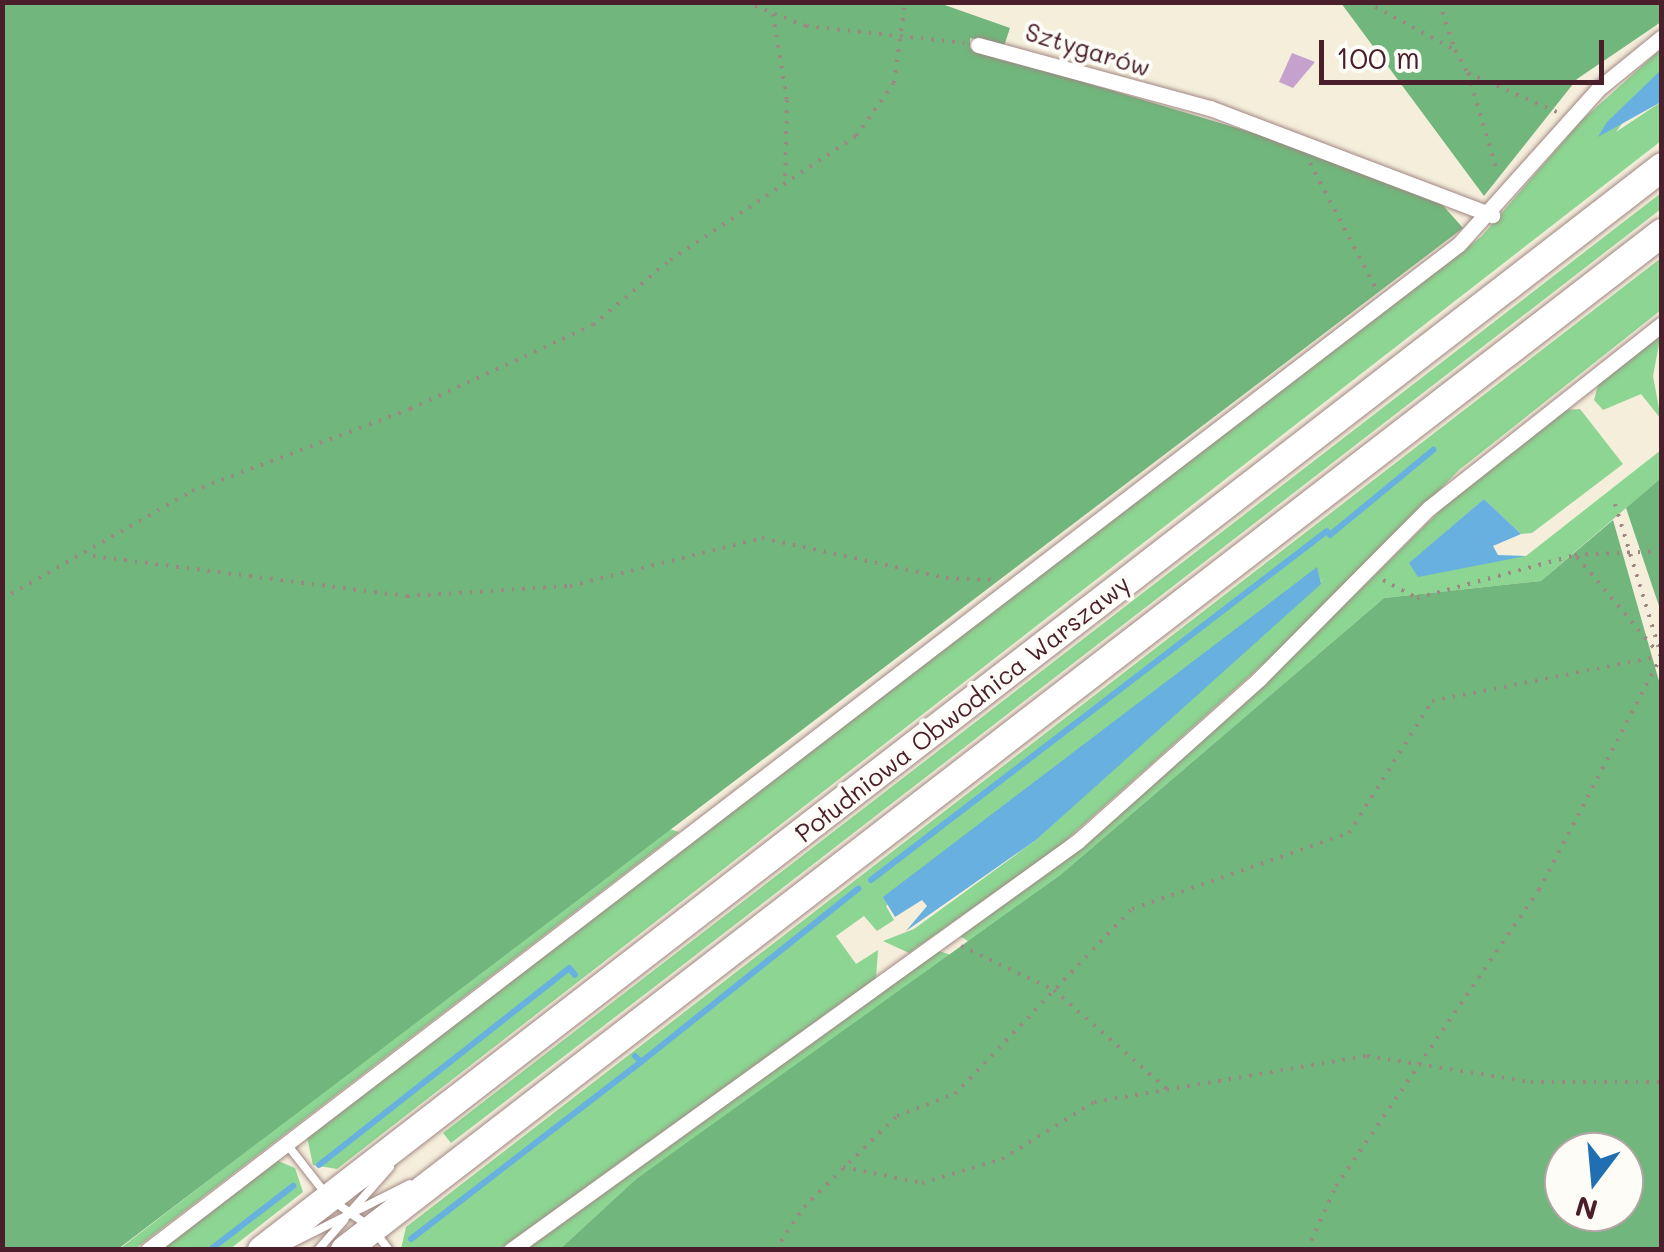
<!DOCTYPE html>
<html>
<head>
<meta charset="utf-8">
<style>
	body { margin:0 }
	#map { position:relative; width:1664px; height:1252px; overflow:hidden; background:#f5eedb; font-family:Mali,sans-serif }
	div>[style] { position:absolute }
	.green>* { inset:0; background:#8cd592 }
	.forest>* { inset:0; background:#71b67c }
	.water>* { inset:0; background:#67b0df }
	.stream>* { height:6px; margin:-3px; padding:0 3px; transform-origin:3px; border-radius:3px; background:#67b0df }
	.building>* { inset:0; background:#c5a1ce }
	.path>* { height:4px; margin-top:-2px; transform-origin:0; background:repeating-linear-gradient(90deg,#a08683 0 2.5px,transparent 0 10.5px) }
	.roads { filter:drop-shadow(0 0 2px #a08683) drop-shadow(0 0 2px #a08683) }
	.service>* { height:8px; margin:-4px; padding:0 4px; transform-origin:4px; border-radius:4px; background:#fff }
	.minor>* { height:15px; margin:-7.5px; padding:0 7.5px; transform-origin:7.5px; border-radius:7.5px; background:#fff }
	.motorway>* { height:28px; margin:-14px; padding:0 14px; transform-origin:14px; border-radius:14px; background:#fff }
	span { translate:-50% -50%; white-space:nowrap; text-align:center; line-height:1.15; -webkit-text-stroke:8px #fdfcf7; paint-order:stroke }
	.street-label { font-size:25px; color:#4a1f2b }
	.frame { position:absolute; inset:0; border:5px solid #4a1f2b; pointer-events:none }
	.north { position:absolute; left:1544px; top:1132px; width:100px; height:100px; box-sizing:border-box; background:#fdfcf7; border:2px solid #b5a4a5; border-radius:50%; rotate:196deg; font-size:28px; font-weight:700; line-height:40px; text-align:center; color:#4a1f2b }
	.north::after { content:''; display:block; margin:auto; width:35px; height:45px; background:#1f6fb2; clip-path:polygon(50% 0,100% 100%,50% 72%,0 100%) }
	.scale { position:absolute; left:1319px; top:40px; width:285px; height:45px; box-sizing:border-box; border:5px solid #4a1f2b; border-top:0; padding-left:12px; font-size:30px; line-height:35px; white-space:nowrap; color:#4a1f2b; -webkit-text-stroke:8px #fdfcf7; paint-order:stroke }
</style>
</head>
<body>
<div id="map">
	<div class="green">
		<div style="clip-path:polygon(1661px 49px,1661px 70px,1616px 132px,1661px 102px,1661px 141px,337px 1169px,313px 1165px,307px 1137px,1481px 237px,1581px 121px)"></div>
		<div style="clip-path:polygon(1661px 193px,1661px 209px,666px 978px,451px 1143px,443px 1133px)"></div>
		<div style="clip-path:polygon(1661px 258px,1661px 310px,1459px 470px,1307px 625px,1054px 851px,909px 953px,883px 941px,914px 929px,1036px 840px,1324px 578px,886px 906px,894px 920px,877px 931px,864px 916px,836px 936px,856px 964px,878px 950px,876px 978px,500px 1249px,401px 1249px,406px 1227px)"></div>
		<div style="clip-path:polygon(1661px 334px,1653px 376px,1661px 419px,1641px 394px,1603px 410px,1594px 400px,1599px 382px)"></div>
		<div style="clip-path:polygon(1580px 409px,1623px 464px,1532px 533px,1521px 534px,1484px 499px,1410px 563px,1526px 556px,1661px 450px,1661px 478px,1541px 581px,1384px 598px,1059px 876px,971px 943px,960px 936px,1067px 859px,1236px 711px,1452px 499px,1564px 410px)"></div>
		<div style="clip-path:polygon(666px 828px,679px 832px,135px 1249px,118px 1250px)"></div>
		<div style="clip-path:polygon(939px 951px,954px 956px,636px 1179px,560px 1249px,526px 1250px)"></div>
		<div style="clip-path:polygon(276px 1160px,295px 1168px,303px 1192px,230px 1249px,158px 1250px)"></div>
	</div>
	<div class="forest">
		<div style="clip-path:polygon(2px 3px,939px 3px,1010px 28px,1004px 46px,970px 38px,970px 48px,1344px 160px,1431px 192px,1463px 228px,118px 1249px,3px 1249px)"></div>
		<div style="clip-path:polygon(1341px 3px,1661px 3px,1661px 22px,1577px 79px,1484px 196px)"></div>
		<div style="clip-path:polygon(1661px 478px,1661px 612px,1626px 508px)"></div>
		<div style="clip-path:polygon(evenodd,1613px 520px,1661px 688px,1661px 1249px,560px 1249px,636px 1179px,1059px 876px,1384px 598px,1541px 581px,1613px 520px,1564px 1152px,1624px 1152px,1624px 1212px,1564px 1212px,1564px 1152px)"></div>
	</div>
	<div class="water">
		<div style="clip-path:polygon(1661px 70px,1661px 102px,1598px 137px,1607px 122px)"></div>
		<div style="clip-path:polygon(1484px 499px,1521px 534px,1493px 546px,1498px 555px,1526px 556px,1418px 577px,1409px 563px)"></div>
		<div style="clip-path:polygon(1317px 567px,1321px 584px,1036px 840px,906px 931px,927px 906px,922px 900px,895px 917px,883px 897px)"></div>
	</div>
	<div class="stream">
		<div style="left:1330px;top:535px;width:134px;rotate:-39.5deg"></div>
		<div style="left:871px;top:880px;width:574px;rotate:-37.43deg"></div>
		<div style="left:635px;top:1056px;width:8px;rotate:45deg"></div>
		<div style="left:641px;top:1062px;width:278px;rotate:-38.6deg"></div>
		<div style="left:319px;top:1165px;width:318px;rotate:-38.2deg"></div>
		<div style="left:569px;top:968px;width:9px;rotate:49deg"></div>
		<div style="left:411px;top:1239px;width:290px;rotate:-37.6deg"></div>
		<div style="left:210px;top:1250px;width:105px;rotate:-37.6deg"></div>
	</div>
	<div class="building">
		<div style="clip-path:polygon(1292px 53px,1315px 62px,1293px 88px,1279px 82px)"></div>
	</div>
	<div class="path">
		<div style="left:745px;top:2px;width:66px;rotate:21.5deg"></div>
		<div style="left:806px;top:26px;width:159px;rotate:6.1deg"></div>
		<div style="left:1366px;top:2px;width:101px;rotate:28.3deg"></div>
		<div style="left:1455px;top:50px;width:26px;rotate:61deg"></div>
		<div style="left:1468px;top:73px;width:97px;rotate:23.7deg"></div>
		<div style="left:1439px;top:2px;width:51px;rotate:71.6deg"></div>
		<div style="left:773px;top:14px;width:87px;rotate:80.8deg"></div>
		<div style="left:787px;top:100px;width:83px;rotate:91.4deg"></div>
		<div style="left:1468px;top:73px;width:105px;rotate:73.5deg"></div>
		<div style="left:1310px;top:163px;width:140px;rotate:62.3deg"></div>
		<div style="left:1615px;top:504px;width:161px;rotate:73deg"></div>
		<div style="left:93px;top:556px;width:317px;rotate:7.3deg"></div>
		<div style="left:407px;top:596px;width:163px;rotate:-3.5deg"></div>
		<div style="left:570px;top:586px;width:198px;rotate:-14deg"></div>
		<div style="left:762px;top:538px;width:188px;rotate:12.3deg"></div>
		<div style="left:946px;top:578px;width:49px;rotate:2.3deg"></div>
		<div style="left:1577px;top:557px;width:126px;rotate:49.8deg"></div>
		<div style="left:1383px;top:580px;width:38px;rotate:28deg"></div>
		<div style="left:1417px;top:598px;width:164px;rotate:-15.2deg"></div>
		<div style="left:1575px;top:555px;width:87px;rotate:-2.6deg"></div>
		<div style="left:2px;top:599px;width:219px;rotate:-29.6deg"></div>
		<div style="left:192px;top:491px;width:233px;rotate:-20.6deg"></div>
		<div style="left:410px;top:409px;width:201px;rotate:-24.7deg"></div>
		<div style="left:593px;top:325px;width:101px;rotate:-40.2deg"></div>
		<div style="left:670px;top:260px;width:224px;rotate:-33.7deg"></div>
		<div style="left:856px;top:136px;width:65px;rotate:-54.4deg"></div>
		<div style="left:894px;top:83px;width:82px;rotate:-82.3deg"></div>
		<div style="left:961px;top:946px;width:103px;rotate:25.3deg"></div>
		<div style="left:1054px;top:990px;width:152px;rotate:41.3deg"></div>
		<div style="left:843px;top:1167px;width:81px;rotate:11.4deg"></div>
		<div style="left:922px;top:1183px;width:84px;rotate:-16.7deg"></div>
		<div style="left:1002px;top:1159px;width:108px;rotate:-31.8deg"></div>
		<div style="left:1094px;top:1102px;width:277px;rotate:-9.6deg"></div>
		<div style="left:1367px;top:1056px;width:166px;rotate:9deg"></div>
		<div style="left:1531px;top:1082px;width:131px"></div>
		<div style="left:775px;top:1250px;width:52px;rotate:-56deg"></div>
		<div style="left:804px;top:1207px;width:130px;rotate:-44.4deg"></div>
		<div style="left:897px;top:1116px;width:62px;rotate:-20.8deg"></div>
		<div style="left:955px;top:1094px;width:256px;rotate:-46.3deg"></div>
		<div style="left:1132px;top:909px;width:230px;rotate:-19.3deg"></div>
		<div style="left:1349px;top:833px;width:156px;rotate:-57.8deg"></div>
		<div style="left:1432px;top:701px;width:233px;rotate:-11.1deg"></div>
		<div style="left:1307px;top:1250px;width:70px;rotate:-65.6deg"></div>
		<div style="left:1336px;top:1186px;width:359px;rotate:-55.6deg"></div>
		<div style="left:1539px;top:890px;width:261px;rotate:-62.4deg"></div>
	</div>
	<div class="roads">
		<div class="service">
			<div style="left:286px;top:1143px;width:70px;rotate:52deg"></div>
			<div style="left:329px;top:1198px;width:45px;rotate:35.1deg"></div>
			<div style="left:353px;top:1209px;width:56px;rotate:-48.6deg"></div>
			<div style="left:376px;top:1233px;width:21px;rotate:53deg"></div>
			<div style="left:288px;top:1245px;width:136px;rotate:-26.6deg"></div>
			<div style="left:318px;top:1250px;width:40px;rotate:-49deg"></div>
		</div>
		<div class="minor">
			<div style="left:978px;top:45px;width:240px;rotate:15.2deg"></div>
			<div style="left:1210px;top:108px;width:302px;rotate:20.8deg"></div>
			<div style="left:148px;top:1250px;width:1653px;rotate:-37.5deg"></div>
			<div style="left:1459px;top:244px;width:208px;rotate:-48.1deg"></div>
			<div style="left:1598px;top:89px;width:82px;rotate:-39.1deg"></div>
			<div style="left:511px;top:1250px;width:699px;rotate:-35.8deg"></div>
			<div style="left:1078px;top:841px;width:243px;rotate:-41.8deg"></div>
			<div style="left:1259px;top:679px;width:241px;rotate:-45.2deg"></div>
			<div style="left:1429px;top:508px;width:297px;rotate:-38.3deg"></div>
		</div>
		<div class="motorway">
			<div style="left:262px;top:1250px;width:1770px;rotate:-37.72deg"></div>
			<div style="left:345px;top:1250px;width:1664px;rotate:-37.68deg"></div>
		</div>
	</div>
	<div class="street-label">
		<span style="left:1088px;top:49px;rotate:17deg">Sztygarów</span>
		<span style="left:962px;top:708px;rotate:-38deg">Południowa Obwodnica Warszawy</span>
	</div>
	<div class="frame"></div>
	<div class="north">N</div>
	<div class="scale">100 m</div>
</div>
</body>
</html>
